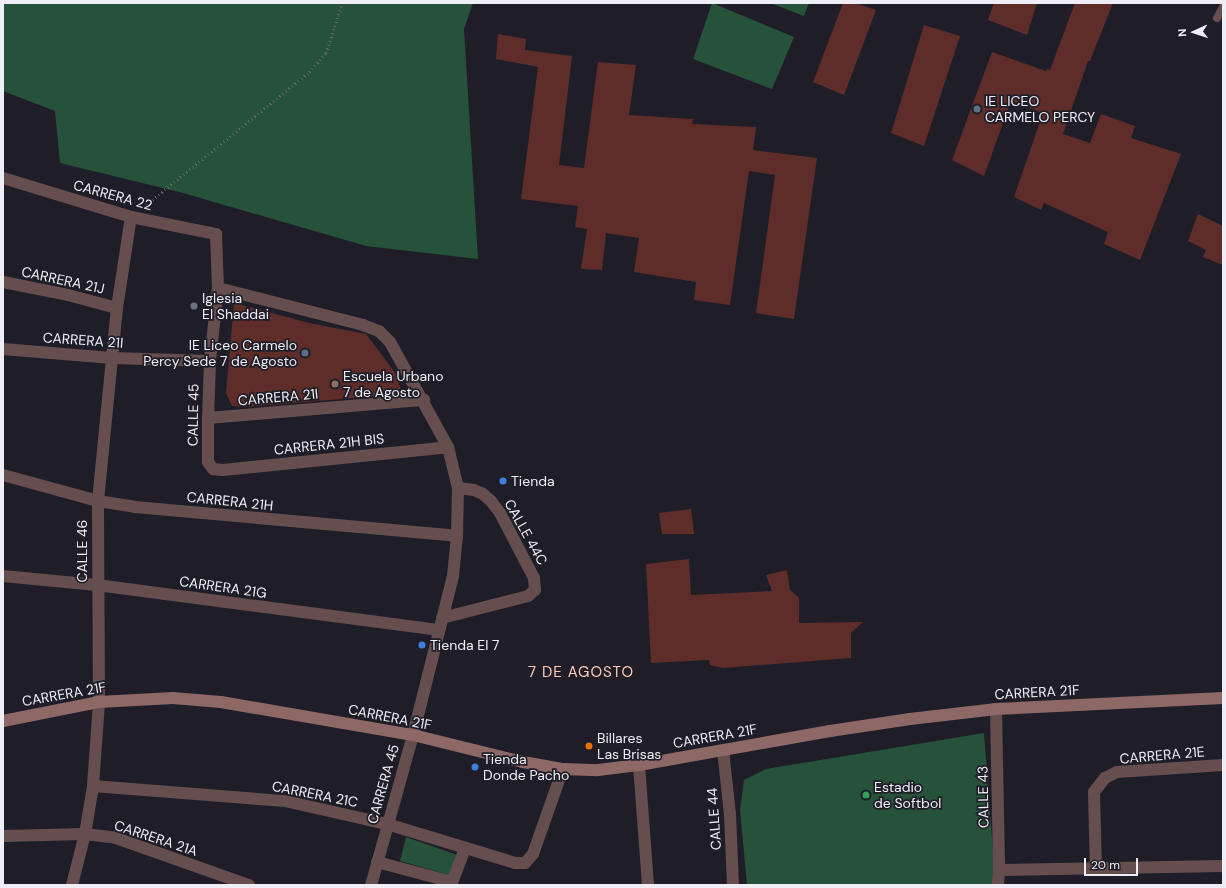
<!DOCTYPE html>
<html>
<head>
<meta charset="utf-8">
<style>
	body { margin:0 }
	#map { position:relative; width:1226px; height:888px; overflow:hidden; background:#1f1e28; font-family:"DM Sans",sans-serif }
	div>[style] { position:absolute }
	.green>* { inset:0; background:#255238 }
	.building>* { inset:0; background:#5e2d29 }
	.path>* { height:2.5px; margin-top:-1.25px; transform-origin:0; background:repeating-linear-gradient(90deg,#676670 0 1px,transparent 0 4px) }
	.lane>* { height:8px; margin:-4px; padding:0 4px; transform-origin:4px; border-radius:4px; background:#664e4e }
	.street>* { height:12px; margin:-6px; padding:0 6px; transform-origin:6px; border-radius:6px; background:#664e4e }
	.secondary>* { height:12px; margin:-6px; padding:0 6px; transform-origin:6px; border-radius:6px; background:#8e6867 }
	.dots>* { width:11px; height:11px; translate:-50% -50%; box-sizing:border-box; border:2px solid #1f1e28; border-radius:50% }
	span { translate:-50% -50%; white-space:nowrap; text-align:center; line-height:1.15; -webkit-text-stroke:3.5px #1f1e28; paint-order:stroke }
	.poi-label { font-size:14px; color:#efeef6 }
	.left { translate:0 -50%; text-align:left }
	.right { translate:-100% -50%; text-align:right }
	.street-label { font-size:14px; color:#efeef6 }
	.neighbourhood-label { font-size:15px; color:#facbb8; letter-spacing:1px }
	.frame { position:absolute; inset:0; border:4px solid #efeef6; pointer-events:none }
	.north { position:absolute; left:1174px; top:12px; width:40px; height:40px; -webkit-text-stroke:3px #1f1e28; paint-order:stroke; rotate:267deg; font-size:11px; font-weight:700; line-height:16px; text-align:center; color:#efeef6 }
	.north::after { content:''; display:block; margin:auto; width:14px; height:18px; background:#efeef6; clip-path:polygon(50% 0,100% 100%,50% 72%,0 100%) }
	.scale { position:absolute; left:1084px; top:858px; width:54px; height:18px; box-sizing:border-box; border:2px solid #efeef6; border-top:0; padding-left:5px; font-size:12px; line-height:14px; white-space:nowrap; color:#efeef6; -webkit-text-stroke:3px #1f1e28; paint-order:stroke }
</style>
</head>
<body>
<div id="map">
	<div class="green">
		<div style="clip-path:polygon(3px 3px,473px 3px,464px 29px,478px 259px,366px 246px,183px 193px,60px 163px,55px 111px,3px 91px)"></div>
		<div style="clip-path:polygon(712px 3px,794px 37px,772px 89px,693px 59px)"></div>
		<div style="clip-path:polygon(770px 3px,809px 3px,804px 16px)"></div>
		<div style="clip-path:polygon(984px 733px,995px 877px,994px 885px,747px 885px,740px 810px,744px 780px,766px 769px)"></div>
		<div style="clip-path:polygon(406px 837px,460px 856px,453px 876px,400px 861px)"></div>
	</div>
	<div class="building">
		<div style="clip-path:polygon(843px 3px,855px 3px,876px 10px,844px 95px,813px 82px)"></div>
		<div style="clip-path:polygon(994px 3px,1037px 3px,1027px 35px,988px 20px)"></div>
		<div style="clip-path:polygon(1075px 3px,1113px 3px,1090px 61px,1088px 61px,1063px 134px,1090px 143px,1101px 114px,1135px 126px,1131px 138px,1181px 154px,1140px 260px,1104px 244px,1108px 232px,1044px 203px,1041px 210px,1014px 197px,1043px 113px,1011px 101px,984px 176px,952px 160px,992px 52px,1046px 71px,1047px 69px,1050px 70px)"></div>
		<div style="clip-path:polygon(924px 25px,960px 36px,924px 146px,891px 133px)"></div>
		<div style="clip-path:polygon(498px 34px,526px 39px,525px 50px,572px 56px,559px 165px,584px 168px,598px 62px,636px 65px,629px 115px,693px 119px,692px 124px,756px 127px,753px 150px,817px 158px,794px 319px,756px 313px,775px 175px,749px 171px,730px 305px,694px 300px,696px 282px,634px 272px,639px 238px,606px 233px,602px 270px,581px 269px,587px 229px,575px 227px,578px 206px,521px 199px,538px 67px,496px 59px)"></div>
		<div style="clip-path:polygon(1198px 214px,1223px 226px,1223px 265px,1203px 257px,1206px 250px,1188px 241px)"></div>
		<div style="clip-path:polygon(234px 303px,309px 323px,366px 334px,396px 374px,402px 394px,244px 407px,232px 406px,226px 393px)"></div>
		<div style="clip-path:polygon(691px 509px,694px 534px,662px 534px,659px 513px)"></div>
		<div style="clip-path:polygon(689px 559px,691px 595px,772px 591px,766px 575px,787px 570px,790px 590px,799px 598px,799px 623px,863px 622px,851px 633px,851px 658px,722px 668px,710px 665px,709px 660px,651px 663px,646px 564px)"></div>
	</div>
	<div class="path">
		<div style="left:146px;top:205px;width:210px;rotate:-39.2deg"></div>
		<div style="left:309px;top:72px;width:25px;rotate:-48deg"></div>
		<div style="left:326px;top:53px;width:52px;rotate:-72.3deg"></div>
	</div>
	<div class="lane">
		<div style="left:1217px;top:18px;width:13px;rotate:-61deg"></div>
	</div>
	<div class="street">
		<div style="left:3px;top:178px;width:134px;rotate:16.9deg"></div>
		<div style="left:131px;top:217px;width:87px;rotate:11.3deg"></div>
		<div style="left:216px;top:234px;width:54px;rotate:87.9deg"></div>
		<div style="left:218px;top:288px;width:73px;rotate:96.3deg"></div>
		<div style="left:210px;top:361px;width:57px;rotate:92deg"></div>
		<div style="left:208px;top:418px;width:44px;rotate:90deg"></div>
		<div style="left:208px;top:462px;width:9px;rotate:54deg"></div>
		<div style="left:213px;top:469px;width:10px;rotate:6deg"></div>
		<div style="left:223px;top:470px;width:226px;rotate:-5.8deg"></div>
		<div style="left:3px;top:282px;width:66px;rotate:11.3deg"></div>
		<div style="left:68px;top:295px;width:51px;rotate:14.9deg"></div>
		<div style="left:218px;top:288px;width:150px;rotate:14.3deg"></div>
		<div style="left:363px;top:325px;width:17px;rotate:21deg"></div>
		<div style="left:379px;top:331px;width:16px;rotate:45deg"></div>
		<div style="left:390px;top:342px;width:120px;rotate:61.1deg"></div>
		<div style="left:448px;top:447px;width:42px;rotate:76.3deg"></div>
		<div style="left:458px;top:488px;width:48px;rotate:91.2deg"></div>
		<div style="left:457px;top:536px;width:40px;rotate:95.7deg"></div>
		<div style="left:453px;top:576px;width:164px;rotate:104.1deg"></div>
		<div style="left:413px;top:735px;width:156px;rotate:105.6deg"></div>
		<div style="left:3px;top:349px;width:109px;rotate:4.7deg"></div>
		<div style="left:112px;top:358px;width:98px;rotate:1.8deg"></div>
		<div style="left:208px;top:418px;width:217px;rotate:-4.8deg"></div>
		<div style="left:3px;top:475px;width:98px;rotate:15.3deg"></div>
		<div style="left:98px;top:501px;width:37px;rotate:9deg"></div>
		<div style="left:135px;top:507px;width:323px;rotate:5.1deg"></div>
		<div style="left:3px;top:576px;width:94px;rotate:5.5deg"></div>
		<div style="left:97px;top:585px;width:344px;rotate:7.5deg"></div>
		<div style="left:442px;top:618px;width:89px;rotate:-14.3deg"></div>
		<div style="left:528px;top:596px;width:9px;rotate:-41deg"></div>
		<div style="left:535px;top:590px;width:12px;rotate:-95deg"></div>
		<div style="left:534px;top:578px;width:73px;rotate:-117.6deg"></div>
		<div style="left:500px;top:513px;width:15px;rotate:-127deg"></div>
		<div style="left:491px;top:501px;width:11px;rotate:-139deg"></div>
		<div style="left:483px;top:494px;width:10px;rotate:-156deg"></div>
		<div style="left:474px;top:490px;width:16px;rotate:-173deg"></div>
		<div style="left:996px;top:709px;width:161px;rotate:88.9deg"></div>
		<div style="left:999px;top:870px;width:15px;rotate:94deg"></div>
		<div style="left:723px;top:750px;width:64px;rotate:83.8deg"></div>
		<div style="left:730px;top:814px;width:71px;rotate:87.6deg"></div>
		<div style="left:639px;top:765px;width:120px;rotate:85.7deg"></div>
		<div style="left:93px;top:786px;width:193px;rotate:4.5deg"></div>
		<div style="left:285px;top:801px;width:105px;rotate:12.7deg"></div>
		<div style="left:387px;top:824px;width:134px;rotate:16.9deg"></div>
		<div style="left:515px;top:863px;width:10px"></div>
		<div style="left:525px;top:863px;width:12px;rotate:-48deg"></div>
		<div style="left:533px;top:854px;width:90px;rotate:-70.6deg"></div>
		<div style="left:3px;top:836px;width:82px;rotate:-1.4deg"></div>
		<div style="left:85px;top:834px;width:31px;rotate:7deg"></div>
		<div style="left:116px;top:838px;width:141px;rotate:19.5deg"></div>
		<div style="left:377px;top:862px;width:78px;rotate:14.9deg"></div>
		<div style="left:999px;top:870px;width:224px;rotate:-1deg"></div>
		<div style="left:1096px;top:870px;width:78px;rotate:-91.5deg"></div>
		<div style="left:1094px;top:792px;width:18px;rotate:-52deg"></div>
		<div style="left:1105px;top:778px;width:13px;rotate:-27deg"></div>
		<div style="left:1117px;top:772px;width:106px;rotate:-3.8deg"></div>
		<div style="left:72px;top:885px;width:53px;rotate:-75.7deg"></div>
		<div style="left:85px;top:834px;width:49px;rotate:-80.5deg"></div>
		<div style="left:93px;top:786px;width:84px;rotate:-85.9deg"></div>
		<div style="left:99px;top:702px;width:201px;rotate:-90.3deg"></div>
		<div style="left:98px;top:501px;width:194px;rotate:-84.4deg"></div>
		<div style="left:117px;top:308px;width:92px;rotate:-81.3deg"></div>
		<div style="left:451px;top:885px;width:40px;rotate:-69deg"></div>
	</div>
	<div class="secondary">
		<div style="left:3px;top:721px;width:98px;rotate:-11.2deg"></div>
		<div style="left:99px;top:702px;width:74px;rotate:-3.1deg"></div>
		<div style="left:173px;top:698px;width:48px;rotate:4.8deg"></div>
		<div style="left:221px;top:702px;width:195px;rotate:9.8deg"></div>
		<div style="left:413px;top:735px;width:113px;rotate:13.8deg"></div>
		<div style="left:523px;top:762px;width:41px;rotate:9.9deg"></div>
		<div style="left:563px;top:769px;width:35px;rotate:2deg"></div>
		<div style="left:598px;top:770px;width:41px;rotate:-7deg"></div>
		<div style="left:639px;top:765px;width:194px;rotate:-10.1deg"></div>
		<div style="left:830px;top:731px;width:81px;rotate:-8.5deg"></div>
		<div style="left:910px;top:719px;width:87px;rotate:-6.6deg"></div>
		<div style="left:996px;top:709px;width:227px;rotate:-2.8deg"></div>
	</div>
	<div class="dots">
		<div style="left:977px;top:109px;background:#5c6f8a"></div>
		<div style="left:194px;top:306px;background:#6b7280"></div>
		<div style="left:305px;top:353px;background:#5c6f8a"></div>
		<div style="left:335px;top:384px;background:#8d6e63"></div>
		<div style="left:503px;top:481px;background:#3f7fe0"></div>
		<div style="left:422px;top:645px;background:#3f7fe0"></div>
		<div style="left:589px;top:746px;background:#e8710a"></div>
		<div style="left:475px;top:767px;background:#3f7fe0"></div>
		<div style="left:866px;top:795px;background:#2e9e5b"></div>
	</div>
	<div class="poi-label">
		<span class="left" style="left:985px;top:109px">IE LICEO<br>CARMELO PERCY</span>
		<span class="left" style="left:202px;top:306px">Iglesia<br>El Shaddai</span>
		<span class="right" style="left:297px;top:353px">IE Liceo Carmelo<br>Percy Sede 7 de Agosto</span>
		<span class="left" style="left:343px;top:384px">Escuela Urbano<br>7 de Agosto</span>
		<span class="left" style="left:511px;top:481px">Tienda</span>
		<span class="left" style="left:430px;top:645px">Tienda El 7</span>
		<span class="left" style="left:597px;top:746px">Billares<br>Las Brisas</span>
		<span class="left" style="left:483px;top:767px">Tienda<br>Donde Pacho</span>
		<span class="left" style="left:874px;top:795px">Estadio<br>de Softbol</span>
	</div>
	<div class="street-label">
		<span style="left:113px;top:195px;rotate:15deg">CARRERA 22</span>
		<span style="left:63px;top:280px;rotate:12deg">CARRERA 21J</span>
		<span style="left:83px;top:340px;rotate:4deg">CARRERA 21I</span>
		<span style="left:278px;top:397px;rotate:-5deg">CARRERA 21I</span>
		<span style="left:193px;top:415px;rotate:-89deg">CALLE 45</span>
		<span style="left:329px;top:444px;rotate:-6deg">CARRERA 21H BIS</span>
		<span style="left:230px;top:501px;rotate:6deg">CARRERA 21H</span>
		<span style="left:526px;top:532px;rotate:61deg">CALLE 44C</span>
		<span style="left:82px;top:551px;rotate:-90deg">CALLE 46</span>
		<span style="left:223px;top:587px;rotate:8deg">CARRERA 21G</span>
		<span style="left:1037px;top:692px;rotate:-3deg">CARRERA 21F</span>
		<span style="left:64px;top:694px;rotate:-10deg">CARRERA 21F</span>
		<span style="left:390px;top:717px;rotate:11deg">CARRERA 21F</span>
		<span style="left:715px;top:736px;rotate:-10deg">CARRERA 21F</span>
		<span style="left:1162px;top:755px;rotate:-5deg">CARRERA 21E</span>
		<span style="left:383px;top:784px;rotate:-74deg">CARRERA 45</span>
		<span style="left:315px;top:794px;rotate:11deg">CARRERA 21C</span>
		<span style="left:983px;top:797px;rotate:-91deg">CALLE 43</span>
		<span style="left:714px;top:819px;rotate:-94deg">CALLE 44</span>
		<span style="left:156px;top:838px;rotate:18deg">CARRERA 21A</span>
	</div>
	<div class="neighbourhood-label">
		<span style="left:581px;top:673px">7 DE AGOSTO</span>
	</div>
	<div class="frame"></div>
	<div class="north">N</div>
	<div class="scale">20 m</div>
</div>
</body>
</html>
